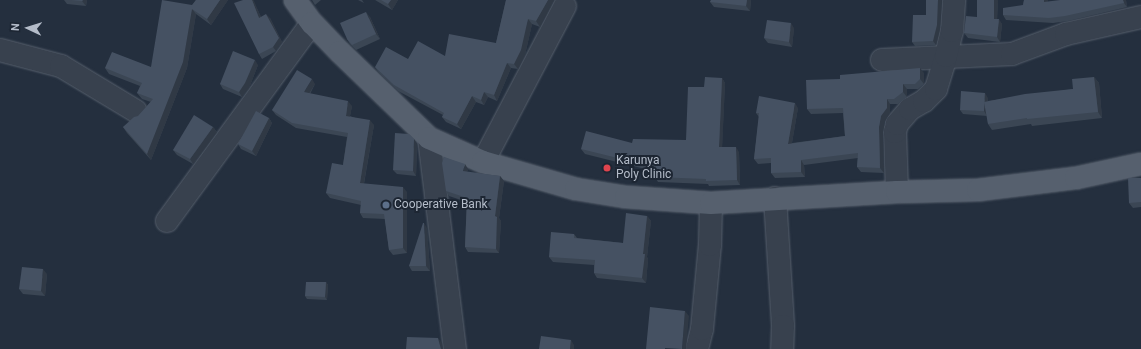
<!DOCTYPE html>
<html>
<head>
<meta charset="utf-8">
<style>
	body { margin:0 }
	#map { position:relative; width:1141px; height:349px; overflow:hidden; background:#242f3e; font-family:Roboto,sans-serif }
	div>[style] { position:absolute }
	.roads { filter:drop-shadow(0 0 1px #565f6c) drop-shadow(0 0 1px #565f6c) }
	.minor>* { height:22px; margin:-11px; padding:0 11px; transform-origin:11px; border-radius:11px; background:#38414e }
	.major>* { height:22px; margin:-11px; padding:0 11px; transform-origin:11px; border-radius:11px; background:#56606e }
	.wall>* { inset:0; background:#3b4654 }
	.shaded-wall>* { inset:0; background:#303945 }
	.building>* { inset:0; background:#455162 }
	.dots>* { width:11px; height:11px; translate:-50% -50%; box-sizing:border-box; border:2px solid #1d2633; border-radius:50% }
	span { translate:-50% -50%; white-space:nowrap; text-align:center; line-height:1.15; -webkit-text-stroke:4px #1d2633; paint-order:stroke }
	.poi-label { font-size:12px; color:#b4bcc9 }
	.left { translate:0 -50%; text-align:left }
	.north { position:absolute; left:8px; top:8px; width:40px; height:40px; -webkit-text-stroke:3px #1d2633; paint-order:stroke; rotate:274deg; font-size:11px; font-weight:700; line-height:16px; text-align:center; color:#b4bcc9 }
	.north::after { content:''; display:block; margin:auto; width:14px; height:18px; background:#b4bcc9; clip-path:polygon(50% 0,100% 100%,50% 72%,0 100%) }
</style>
</head>
<body>
<div id="map">
	<div class="roads">
		<div class="minor">
			<div style="left:0;top:50px;width:63px;rotate:14.7deg"></div>
			<div style="left:61px;top:66px;width:87px;rotate:31deg"></div>
			<div style="left:882px;top:60px;width:130px;rotate:-2.6deg"></div>
			<div style="left:1012px;top:54px;width:58px;rotate:-20.3deg"></div>
			<div style="left:1066px;top:34px;width:77px;rotate:-12.8deg"></div>
			<div style="left:429px;top:138px;width:213px;rotate:83deg"></div>
			<div style="left:483px;top:162px;width:176px;rotate:-62.3deg"></div>
			<div style="left:897px;top:192px;width:60px;rotate:-91.9deg"></div>
			<div style="left:895px;top:132px;width:8px;rotate:-76deg"></div>
			<div style="left:897px;top:124px;width:20px;rotate:-49deg"></div>
			<div style="left:910px;top:109px;width:16px;rotate:-30deg"></div>
			<div style="left:924px;top:101px;width:17px;rotate:-45deg"></div>
			<div style="left:936px;top:89px;width:34px;rotate:-73deg"></div>
			<div style="left:946px;top:56px;width:26px;rotate:-77deg"></div>
			<div style="left:952px;top:31px;width:31px;rotate:-86deg"></div>
			<div style="left:775px;top:198px;width:128px;rotate:86.4deg"></div>
			<div style="left:783px;top:326px;width:23px;rotate:92deg"></div>
			<div style="left:167px;top:221px;width:245px;rotate:-53.8deg"></div>
			<div style="left:697px;top:349px;width:21px;rotate:-76deg"></div>
			<div style="left:702px;top:329px;width:84px;rotate:-84.6deg"></div>
			<div style="left:710px;top:245px;width:42px;rotate:-88.6deg"></div>
		</div>
		<div class="major">
			<div style="left:295px;top:0;width:29px;rotate:54deg"></div>
			<div style="left:312px;top:23px;width:40px;rotate:46deg"></div>
			<div style="left:340px;top:52px;width:124px;rotate:44deg"></div>
			<div style="left:429px;top:138px;width:59px;rotate:24deg"></div>
			<div style="left:483px;top:162px;width:97px;rotate:16.2deg"></div>
			<div style="left:576px;top:189px;width:51px;rotate:9.1deg"></div>
			<div style="left:626px;top:197px;width:85px;rotate:4deg"></div>
			<div style="left:711px;top:203px;width:186px;rotate:-3.4deg"></div>
			<div style="left:897px;top:192px;width:81px;rotate:-1.4deg"></div>
			<div style="left:978px;top:190px;width:99px;rotate:-7deg"></div>
			<div style="left:1076px;top:178px;width:66px;rotate:-12.2deg"></div>
		</div>
	</div>
	<div class="wall">
		<div style="clip-path:polygon(64px 0,87px 0,86px 6px,67px 4px)"></div>
		<div style="clip-path:polygon(196px 0,228px 0,211px 25px,196px 14px,187px 68px,151px 160px,127px 133px,123px 127px,138px 116px,151px 102px,142px 99px,137px 93px,140px 86px,109px 74px,105px 68px,151px 67px)"></div>
		<div style="clip-path:polygon(243px 0,253px 0,261px 17px,270px 18px,282px 42px,276px 51px,262px 59px,259px 54px)"></div>
		<div style="clip-path:polygon(312px 0,321px 0,315px 5px)"></div>
		<div style="clip-path:polygon(358px 0,362px 0,364px 3px)"></div>
		<div style="clip-path:polygon(375px 0,398px 0,392px 10px)"></div>
		<div style="clip-path:polygon(506px 0,554px 0,540px 27px,532px 24px,525px 55px,518px 69px,511px 68px,497px 101px,488px 97px,484px 105px,476px 102px,461px 129px,446px 122px,442px 117px,443px 115px,398px 91px,379px 73px,375px 67px,408px 59px,445px 56px,496px 43px)"></div>
		<div style="clip-path:polygon(711px 0,751px 0,750px 11px,714px 7px,710px 2px)"></div>
		<div style="clip-path:polygon(998px 0,997px 19px,1002px 24px,1000px 42px,968px 38px,964px 33px,977px 17px)"></div>
		<div style="clip-path:polygon(1024px 0,1048px 0,1047px 2px,1126px 0,1127px 7px,1068px 21px,1053px 23px,1006px 20px,1003px 15px,1023px 5px)"></div>
		<div style="clip-path:polygon(926px 15px,940px 29px,936px 45px,915px 46px,912px 42px)"></div>
		<div style="clip-path:polygon(370px 17px,380px 39px,356px 50px,350px 44px,347px 39px)"></div>
		<div style="clip-path:polygon(794px 28px,792px 47px,768px 43px,764px 38px)"></div>
		<div style="clip-path:polygon(258px 65px,249px 88px,242px 97px,223px 89px,220px 84px)"></div>
		<div style="clip-path:polygon(924px 73px,924px 84px,918px 89px,907px 89px,907px 97px,898px 104px,890px 104px,890px 113px,885px 121px,883px 132px,884px 173px,861px 172px,857px 167px,858px 158px,804px 165px,805px 177px,775px 178px,771px 173px,771px 163px,758px 164px,754px 159px,759px 117px,756px 113px,798px 108px,792px 143px,845px 136px,843px 113px,811px 114px,807px 109px,840px 79px)"></div>
		<div style="clip-path:polygon(1094px 77px,1099px 83px,1102px 118px,1032px 126px,1031px 124px,992px 130px,988px 124px,987px 116px,963px 114px,960px 110px,988px 98px,988px 101px,1073px 89px)"></div>
		<div style="clip-path:polygon(722px 78px,725px 83px,722px 147px,739px 152px,740px 185px,709px 186px,708px 184px,658px 182px,655px 177px,655px 169px,641px 168px,585px 154px,581px 149px,632px 143px,686px 140px,704px 87px)"></div>
		<div style="clip-path:polygon(315px 84px,310px 94px,352px 106px,350px 116px,374px 125px,364px 184px,407px 192px,407px 253px,393px 255px,389px 250px,385px 219px,363px 218px,360px 213px,361px 205px,330px 198px,326px 193px,343px 165px,347px 137px,296px 128px,276px 115px,272px 110px)"></div>
		<div style="clip-path:polygon(269px 118px,272px 123px,256px 156px,241px 149px,238px 144px)"></div>
		<div style="clip-path:polygon(213px 127px,217px 132px,193px 164px,177px 155px,173px 150px)"></div>
		<div style="clip-path:polygon(417px 144px,416px 176px,397px 174px,393px 170px)"></div>
		<div style="clip-path:polygon(468px 169px,467px 172px,500px 176px,504px 181px,499px 218px,501px 221px,499px 253px,468px 252px,465px 247px,467px 202px,449px 196px,446px 191px)"></div>
		<div style="clip-path:polygon(1141px 178px,1141px 207px,1133px 208px,1129px 203px)"></div>
		<div style="clip-path:polygon(647px 216px,651px 221px,647px 257px,648px 259px,646px 283px,597px 278px,594px 273px,594px 265px,553px 262px,549px 257px,574px 234px,577px 238px,623px 243px)"></div>
		<div style="clip-path:polygon(427px 228px,430px 271px,412px 271px,409px 266px)"></div>
		<div style="clip-path:polygon(47px 274px,45px 296px,23px 294px,19px 289px)"></div>
		<div style="clip-path:polygon(326px 282px,328px 285px,327px 300px,307px 299px,305px 296px)"></div>
	</div>
	<div class="shaded-wall">
		<div style="clip-path:polygon(83px 0,87px 0,86px 6px,82px 1px)"></div>
		<div style="clip-path:polygon(220px 0,228px 0,211px 25px,207px 19px)"></div>
		<div style="clip-path:polygon(252px 0,253px 0,254px 1px,263px 22px,259px 18px)"></div>
		<div style="clip-path:polygon(391px 0,398px 0,392px 10px,388px 4px)"></div>
		<div style="clip-path:polygon(548px 0,554px 0,540px 27px,536px 21px)"></div>
		<div style="clip-path:polygon(747px 0,751px 0,750px 11px,746px 6px)"></div>
		<div style="clip-path:polygon(938px 0,942px 0,940px 29px,936px 45px,933px 41px)"></div>
		<div style="clip-path:polygon(994px 0,998px 0,997px 24px,994px 19px)"></div>
		<div style="clip-path:polygon(1044px 0,1048px 0,1047px 7px,1044px 2px)"></div>
		<div style="clip-path:polygon(1123px 0,1126px 0,1127px 7px,1124px 3px)"></div>
		<div style="clip-path:polygon(192px 9px,196px 14px,187px 68px,151px 160px,147px 154px)"></div>
		<div style="clip-path:polygon(366px 12px,370px 17px,380px 39px,376px 34px)"></div>
		<div style="clip-path:polygon(266px 14px,270px 18px,282px 42px,276px 51px,273px 47px)"></div>
		<div style="clip-path:polygon(528px 19px,532px 24px,525px 55px,518px 69px,514px 64px)"></div>
		<div style="clip-path:polygon(999px 19px,1002px 24px,1000px 42px,997px 37px)"></div>
		<div style="clip-path:polygon(791px 23px,794px 28px,792px 47px,789px 42px)"></div>
		<div style="clip-path:polygon(255px 60px,258px 65px,249px 88px,242px 97px,239px 92px)"></div>
		<div style="clip-path:polygon(507px 63px,511px 68px,497px 101px,494px 95px)"></div>
		<div style="clip-path:polygon(920px 68px,924px 73px,924px 84px,920px 79px)"></div>
		<div style="clip-path:polygon(1094px 77px,1099px 83px,1102px 118px,1098px 112px)"></div>
		<div style="clip-path:polygon(722px 78px,725px 83px,722px 152px,719px 147px)"></div>
		<div style="clip-path:polygon(312px 79px,315px 84px,307px 97px,304px 92px)"></div>
		<div style="clip-path:polygon(903px 84px,907px 89px,907px 97px,903px 92px)"></div>
		<div style="clip-path:polygon(484px 92px,488px 97px,484px 105px,481px 100px)"></div>
		<div style="clip-path:polygon(985px 93px,988px 98px,987px 116px,984px 111px)"></div>
		<div style="clip-path:polygon(472px 96px,476px 102px,461px 129px,457px 124px)"></div>
		<div style="clip-path:polygon(887px 99px,890px 104px,890px 113px,885px 121px,883px 132px,884px 173px,880px 168px,879px 127px,881px 116px)"></div>
		<div style="clip-path:polygon(348px 101px,352px 106px,349px 121px,346px 116px)"></div>
		<div style="clip-path:polygon(795px 103px,798px 108px,791px 148px,788px 144px)"></div>
		<div style="clip-path:polygon(269px 118px,272px 123px,256px 156px,252px 151px)"></div>
		<div style="clip-path:polygon(370px 120px,374px 125px,363px 188px,360px 183px)"></div>
		<div style="clip-path:polygon(213px 127px,217px 132px,193px 164px,190px 159px)"></div>
		<div style="clip-path:polygon(414px 139px,417px 144px,416px 176px,413px 171px)"></div>
		<div style="clip-path:polygon(736px 147px,739px 152px,740px 185px,737px 180px)"></div>
		<div style="clip-path:polygon(801px 160px,804px 165px,805px 177px,801px 172px)"></div>
		<div style="clip-path:polygon(465px 164px,468px 169px,466px 176px,463px 171px)"></div>
		<div style="clip-path:polygon(500px 176px,504px 181px,499px 218px,501px 221px,499px 253px,496px 249px,495px 216px)"></div>
		<div style="clip-path:polygon(403px 187px,407px 192px,407px 253px,403px 248px)"></div>
		<div style="clip-path:polygon(647px 216px,651px 221px,647px 257px,648px 259px,646px 283px,642px 278px,643px 254px)"></div>
		<div style="clip-path:polygon(424px 223px,427px 228px,430px 271px,426px 266px)"></div>
		<div style="clip-path:polygon(43px 269px,47px 274px,45px 296px,41px 291px)"></div>
		<div style="clip-path:polygon(326px 282px,328px 285px,327px 300px,325px 297px)"></div>
		<div style="clip-path:polygon(685px 311px,689px 316px,686px 349px,682px 349px)"></div>
		<div style="clip-path:polygon(438px 338px,442px 343px,443px 349px,441px 349px)"></div>
		<div style="clip-path:polygon(571px 340px,574px 345px,574px 349px,570px 349px)"></div>
	</div>
	<div class="building">
		<div style="clip-path:polygon(71px 0,83px 0,82px 1px)"></div>
		<div style="clip-path:polygon(162px 0,192px 5px,196px 0,220px 0,207px 19px,192px 9px,183px 62px,147px 154px,123px 127px,134px 117px,138px 116px,153px 99px,137px 93px,142px 83px,105px 68px,112px 52px,151px 67px)"></div>
		<div style="clip-path:polygon(243px 0,252px 0,259px 18px,266px 14px,279px 38px,273px 47px,259px 54px,234px 3px)"></div>
		<div style="clip-path:polygon(381px 0,391px 0,388px 4px)"></div>
		<div style="clip-path:polygon(506px 0,548px 0,536px 21px,528px 19px,521px 50px,514px 64px,507px 63px,494px 95px,484px 92px,481px 100px,472px 96px,457px 124px,442px 117px,444px 113px,394px 85px,375px 67px,386px 47px,408px 59px,418px 41px,445px 56px,449px 34px,496px 43px)"></div>
		<div style="clip-path:polygon(711px 0,747px 0,746px 6px,710px 2px)"></div>
		<div style="clip-path:polygon(926px 0,938px 0,937px 25px,933px 41px,912px 42px,913px 15px,926px 15px)"></div>
		<div style="clip-path:polygon(977px 0,994px 0,994px 19px,999px 19px,997px 37px,964px 33px,966px 16px,977px 17px)"></div>
		<div style="clip-path:polygon(1024px 0,1044px 0,1044px 2px,1060px 0,1123px 0,1124px 3px,1065px 16px,1049px 18px,1003px 15px,1003px 8px,1023px 5px)"></div>
		<div style="clip-path:polygon(366px 12px,376px 34px,352px 45px,347px 39px,340px 23px)"></div>
		<div style="clip-path:polygon(767px 20px,791px 23px,789px 42px,764px 38px)"></div>
		<div style="clip-path:polygon(233px 51px,255px 60px,245px 83px,239px 92px,220px 84px)"></div>
		<div style="clip-path:polygon(920px 68px,920px 79px,915px 84px,903px 84px,903px 92px,894px 99px,887px 99px,887px 108px,881px 116px,879px 127px,880px 168px,857px 167px,858px 153px,801px 160px,801px 172px,771px 173px,771px 158px,754px 159px,759px 113px,756px 113px,759px 96px,795px 103px,788px 144px,845px 136px,843px 108px,807px 109px,806px 80px,840px 79px,840px 75px)"></div>
		<div style="clip-path:polygon(297px 70px,312px 79px,304px 92px,348px 101px,346px 116px,370px 120px,360px 183px,403px 187px,403px 248px,389px 250px,384px 214px,360px 213px,361px 201px,326px 193px,332px 163px,343px 165px,348px 133px,292px 123px,272px 110px)"></div>
		<div style="clip-path:polygon(705px 77px,722px 78px,719px 147px,736px 147px,737px 180px,706px 181px,706px 179px,655px 177px,656px 164px,638px 163px,581px 149px,586px 131px,632px 143px,633px 139px,686px 140px,688px 87px,704px 87px)"></div>
		<div style="clip-path:polygon(1094px 77px,1098px 112px,1027px 119px,1027px 118px,988px 124px,984px 102px,1025px 94px,1073px 89px,1072px 79px)"></div>
		<div style="clip-path:polygon(961px 91px,985px 93px,984px 111px,960px 110px)"></div>
		<div style="clip-path:polygon(256px 111px,269px 118px,252px 151px,238px 144px)"></div>
		<div style="clip-path:polygon(194px 115px,213px 127px,190px 159px,173px 150px)"></div>
		<div style="clip-path:polygon(395px 133px,409px 134px,414px 139px,413px 171px,393px 170px)"></div>
		<div style="clip-path:polygon(444px 157px,465px 164px,463px 171px,500px 176px,495px 216px,497px 217px,496px 249px,465px 247px,467px 198px,446px 191px,442px 163px)"></div>
		<div style="clip-path:polygon(1128px 178px,1141px 178px,1141px 202px,1129px 203px)"></div>
		<div style="clip-path:polygon(626px 213px,647px 216px,643px 254px,645px 254px,642px 278px,594px 273px,595px 260px,549px 257px,551px 232px,574px 234px,574px 238px,623px 243px)"></div>
		<div style="clip-path:polygon(423px 223px,424px 223px,426px 266px,409px 266px)"></div>
		<div style="clip-path:polygon(22px 267px,43px 269px,41px 291px,19px 289px)"></div>
		<div style="clip-path:polygon(306px 282px,326px 282px,325px 297px,305px 296px)"></div>
		<div style="clip-path:polygon(650px 307px,685px 311px,682px 349px,665px 348px,665px 349px,646px 349px)"></div>
		<div style="clip-path:polygon(541px 336px,571px 340px,570px 349px,539px 349px)"></div>
		<div style="clip-path:polygon(407px 337px,438px 338px,441px 349px,406px 349px)"></div>
	</div>
	<div class="dots">
		<div style="left:607px;top:168px;background:#e0444e"></div>
		<div style="left:386px;top:205px;background:#5c6f8a"></div>
	</div>
	<div class="poi-label">
		<span class="left" style="left:616px;top:168px">Karunya<br>Poly Clinic</span>
		<span class="left" style="left:394px;top:205px">Cooperative Bank</span>
	</div>
	<div class="north">N</div>
</div>
</body>
</html>
